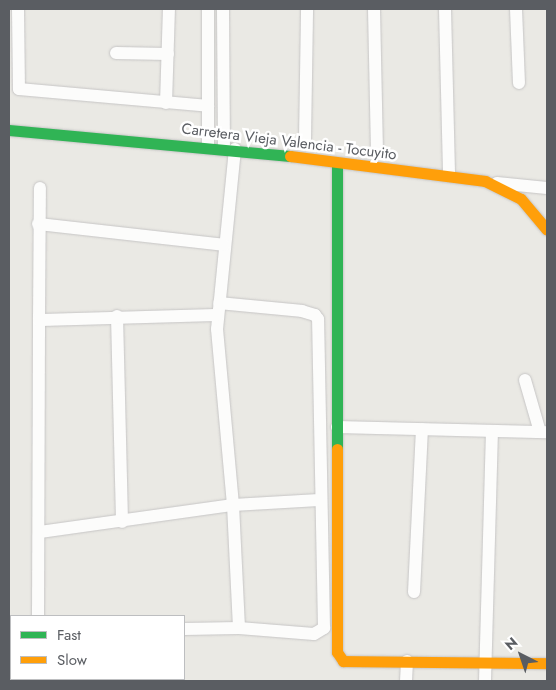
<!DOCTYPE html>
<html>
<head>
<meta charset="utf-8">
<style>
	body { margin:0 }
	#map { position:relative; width:556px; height:690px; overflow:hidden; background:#eae9e4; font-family:Jost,sans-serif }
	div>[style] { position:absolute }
	.roads { filter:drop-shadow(0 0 1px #c6c5c5) drop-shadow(0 0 1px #c6c5c5) }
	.street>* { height:12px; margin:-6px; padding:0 6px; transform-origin:6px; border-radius:6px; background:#fcfcfb }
	.fast>* { height:11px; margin:-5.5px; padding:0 5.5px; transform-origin:5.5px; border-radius:5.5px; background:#30b455 }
	.slow>* { height:11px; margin:-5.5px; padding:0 5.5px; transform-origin:5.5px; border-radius:5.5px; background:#ff9f0a }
	span { translate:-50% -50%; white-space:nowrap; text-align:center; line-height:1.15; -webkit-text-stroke:5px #fff; paint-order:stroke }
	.street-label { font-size:15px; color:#5a5d62 }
	.frame { position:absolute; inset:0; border:10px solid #5a5d62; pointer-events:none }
	.legend { position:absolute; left:10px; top:615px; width:175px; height:65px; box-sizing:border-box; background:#fff; border:1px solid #bdbec0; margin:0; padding:6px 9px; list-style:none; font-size:15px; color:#5a5d62 }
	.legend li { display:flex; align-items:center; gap:10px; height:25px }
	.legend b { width:25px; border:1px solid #bdbec0 }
	.north { position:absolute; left:496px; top:630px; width:50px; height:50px; -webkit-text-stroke:4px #fff; paint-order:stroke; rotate:319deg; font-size:14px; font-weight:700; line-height:20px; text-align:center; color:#5a5d62 }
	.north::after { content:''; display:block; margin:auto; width:18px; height:22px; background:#5a5d62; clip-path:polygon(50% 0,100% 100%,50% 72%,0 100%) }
</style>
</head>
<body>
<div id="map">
	<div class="roads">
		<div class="street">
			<div style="left:18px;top:9px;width:80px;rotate:89.3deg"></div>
			<div style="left:19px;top:89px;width:190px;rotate:5.1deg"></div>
			<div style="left:208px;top:9px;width:137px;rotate:90deg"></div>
			<div style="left:223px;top:9px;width:139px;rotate:89.6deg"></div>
			<div style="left:374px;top:9px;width:139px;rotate:88.8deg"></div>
			<div style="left:445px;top:9px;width:167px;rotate:88.6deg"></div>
			<div style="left:516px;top:9px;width:74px;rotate:87.7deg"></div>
			<div style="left:116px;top:53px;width:52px;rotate:1.1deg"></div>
			<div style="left:166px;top:103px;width:94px;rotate:-88.2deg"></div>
			<div style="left:305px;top:140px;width:131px;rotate:-89.1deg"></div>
			<div style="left:235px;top:149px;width:181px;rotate:95.7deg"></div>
			<div style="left:217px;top:329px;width:177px;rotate:84.8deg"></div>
			<div style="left:233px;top:505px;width:123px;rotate:87.2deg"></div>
			<div style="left:497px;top:183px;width:50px;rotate:5.7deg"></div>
			<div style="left:38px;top:224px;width:187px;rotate:6.4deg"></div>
			<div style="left:117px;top:316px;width:206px;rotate:88.6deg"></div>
			<div style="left:39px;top:320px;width:132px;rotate:-89.6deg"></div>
			<div style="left:525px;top:380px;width:54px;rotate:73.9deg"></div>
			<div style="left:337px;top:427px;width:210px;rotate:1.4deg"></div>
			<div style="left:40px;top:532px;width:195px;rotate:-8deg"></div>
			<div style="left:233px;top:505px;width:86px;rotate:-3.3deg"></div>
			<div style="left:414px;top:592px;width:163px;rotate:-87.2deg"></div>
			<div style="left:38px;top:616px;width:296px;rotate:-89.8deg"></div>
			<div style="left:39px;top:320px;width:179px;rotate:-1.6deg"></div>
			<div style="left:184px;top:629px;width:55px;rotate:-1deg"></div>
			<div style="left:239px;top:628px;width:75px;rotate:4.6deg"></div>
			<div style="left:314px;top:634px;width:12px;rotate:-31deg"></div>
			<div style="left:324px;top:628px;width:309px;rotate:-91.1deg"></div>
			<div style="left:318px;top:319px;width:5px;rotate:-127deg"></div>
			<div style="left:315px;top:315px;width:14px;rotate:-163deg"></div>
			<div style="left:302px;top:311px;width:83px;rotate:-174.5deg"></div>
			<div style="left:406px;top:681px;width:20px;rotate:-87deg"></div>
			<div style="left:485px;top:681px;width:250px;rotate:-88.4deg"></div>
		</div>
		<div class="fast">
			<div style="left:9px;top:130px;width:282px;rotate:5.3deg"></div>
			<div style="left:337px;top:163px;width:286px;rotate:90deg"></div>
		</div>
		<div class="slow">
			<div style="left:290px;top:156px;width:197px;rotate:7.3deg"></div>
			<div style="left:485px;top:181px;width:40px;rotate:26.6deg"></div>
			<div style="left:521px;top:199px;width:40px;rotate:50deg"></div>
			<div style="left:337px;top:449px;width:203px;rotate:90deg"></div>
			<div style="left:337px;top:652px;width:11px;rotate:56deg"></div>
			<div style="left:343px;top:661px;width:204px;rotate:0.6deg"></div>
		</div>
	</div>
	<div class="street-label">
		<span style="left:289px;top:142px;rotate:7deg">Carretera Vieja Valencia - Tocuyito</span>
	</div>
	<div class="frame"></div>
	<ul class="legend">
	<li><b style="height:6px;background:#30b455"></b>Fast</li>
	<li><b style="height:6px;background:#ff9f0a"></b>Slow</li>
	</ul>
	<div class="north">N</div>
</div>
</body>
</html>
